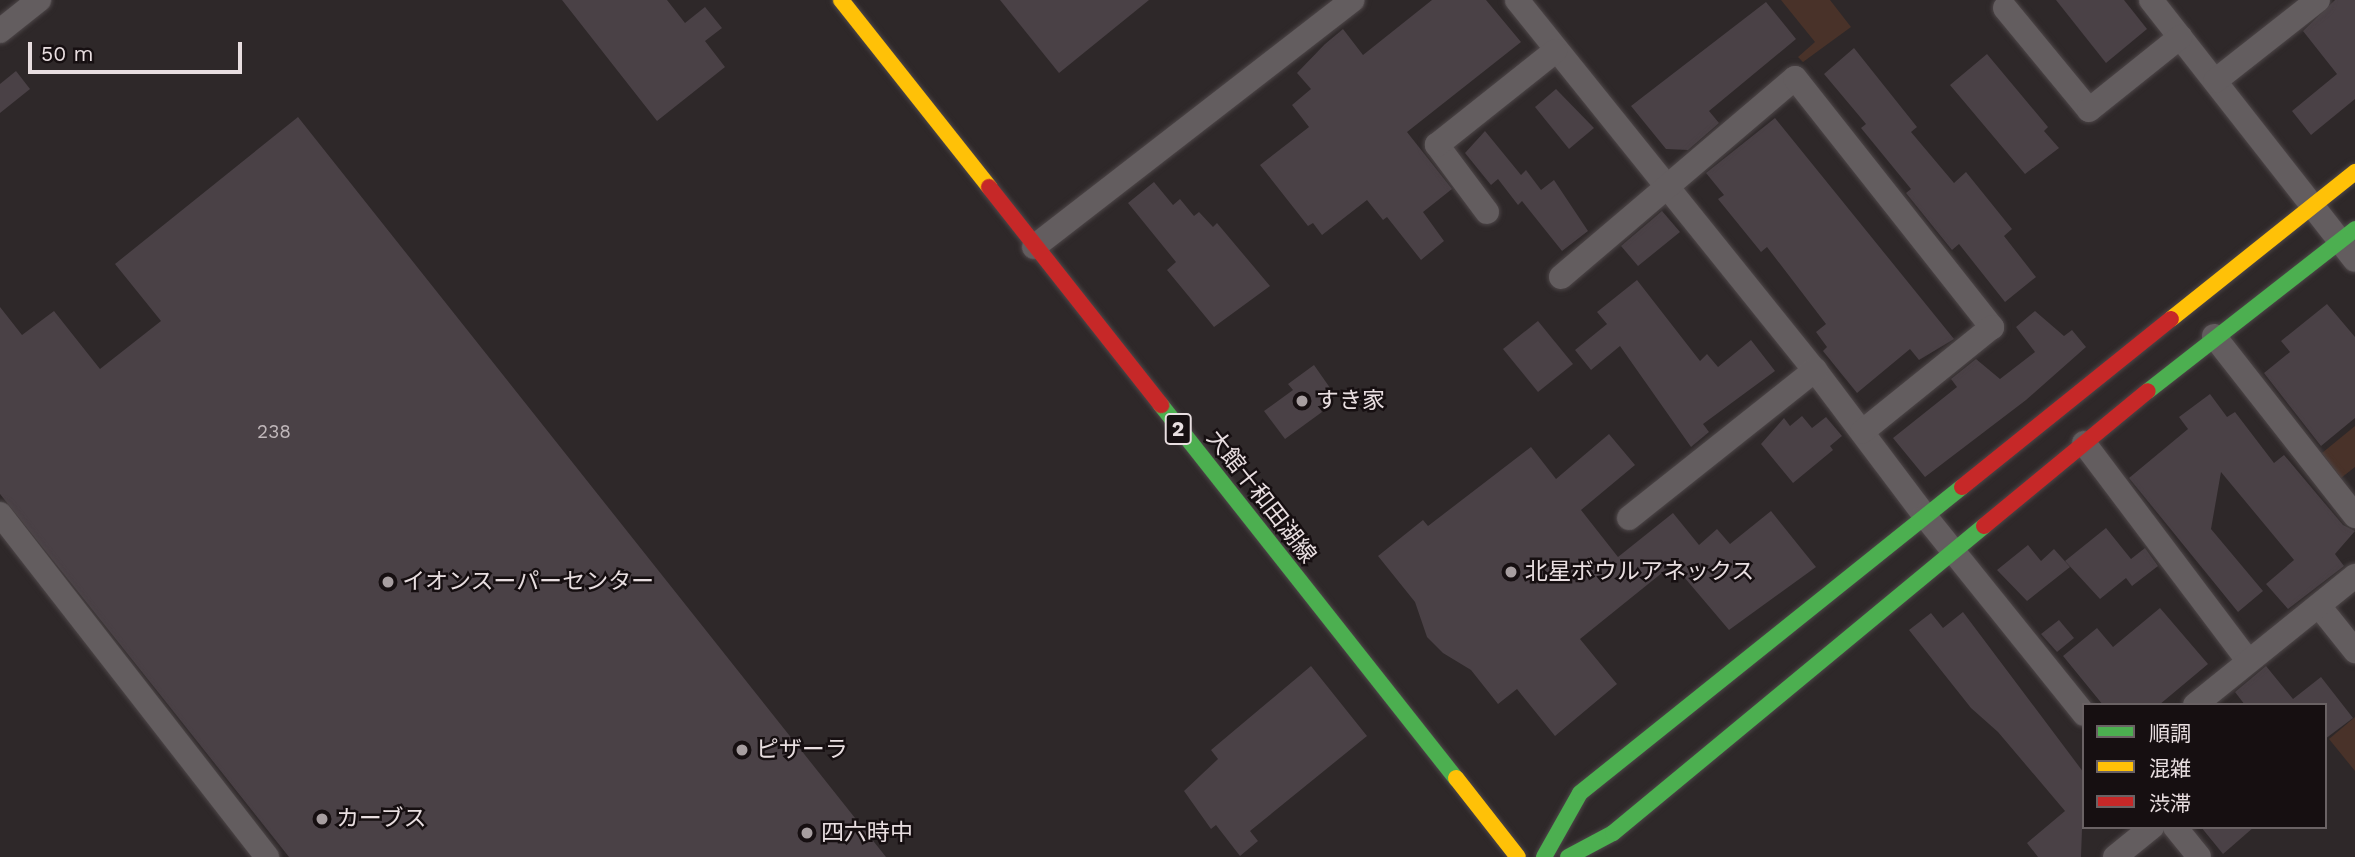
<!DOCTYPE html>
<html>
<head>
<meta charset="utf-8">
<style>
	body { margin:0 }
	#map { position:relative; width:2355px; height:857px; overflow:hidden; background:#2e2829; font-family:"Work Sans","Noto Sans JP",sans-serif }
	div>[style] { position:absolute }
	.green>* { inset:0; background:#493229 }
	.building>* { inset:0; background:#4a4146 }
	.roads { filter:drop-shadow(0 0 2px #4d4648) drop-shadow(0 0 2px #4d4648) }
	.street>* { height:24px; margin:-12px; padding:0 12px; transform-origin:12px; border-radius:12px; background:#635d5f }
	.fast>* { height:16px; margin:-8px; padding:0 8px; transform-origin:8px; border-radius:8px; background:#4caf50 }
	.slow>* { height:16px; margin:-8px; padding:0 8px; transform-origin:8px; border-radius:8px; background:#ffc107 }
	.jam>* { height:16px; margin:-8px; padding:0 8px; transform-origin:8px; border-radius:8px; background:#c62828 }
	.dots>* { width:19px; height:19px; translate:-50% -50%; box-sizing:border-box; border:4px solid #160f11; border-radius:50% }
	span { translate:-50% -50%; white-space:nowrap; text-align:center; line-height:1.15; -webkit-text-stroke:5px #160f11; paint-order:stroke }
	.number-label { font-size:19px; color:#c0b7ba }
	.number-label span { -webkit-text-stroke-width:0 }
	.shield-label span { padding:2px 5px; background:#160f11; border:2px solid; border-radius:5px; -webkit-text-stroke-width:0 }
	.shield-label { font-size:21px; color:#e8dee0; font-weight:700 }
	.poi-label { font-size:23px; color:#e8dee0 }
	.left { translate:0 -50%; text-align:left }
	.street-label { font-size:23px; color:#e8dee0 }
	.legend { position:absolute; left:2082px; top:703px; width:245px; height:126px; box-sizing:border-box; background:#160f11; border:2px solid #6a6264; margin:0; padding:9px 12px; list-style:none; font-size:21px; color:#e8dee0 }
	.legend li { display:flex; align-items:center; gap:14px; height:35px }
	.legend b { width:35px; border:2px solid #6a6264 }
	.scale { position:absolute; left:28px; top:42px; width:214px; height:32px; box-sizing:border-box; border:4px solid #e8dee0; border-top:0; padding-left:9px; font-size:21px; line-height:24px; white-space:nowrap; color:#e8dee0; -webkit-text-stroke:5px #160f11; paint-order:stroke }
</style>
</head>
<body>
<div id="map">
	<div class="green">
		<div style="clip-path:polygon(1781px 0,1830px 0,1851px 27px,1803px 62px,1798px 57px,1815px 42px)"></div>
		<div style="clip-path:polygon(2355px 426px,2355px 467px,2341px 478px,2322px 453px)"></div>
		<div style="clip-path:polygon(2355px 717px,2355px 771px,2329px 739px)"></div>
	</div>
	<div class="building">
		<div style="clip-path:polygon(562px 0,667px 0,685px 23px,705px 7px,722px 28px,705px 41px,725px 67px,657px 121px)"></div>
		<div style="clip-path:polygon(1000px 0,1149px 0,1059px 73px)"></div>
		<div style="clip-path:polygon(1432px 0,1486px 0,1521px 42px,1407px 132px,1452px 189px,1423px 212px,1444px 241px,1421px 260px,1387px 217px,1383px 220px,1367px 200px,1322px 235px,1313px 223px,1308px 226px,1260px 165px,1309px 127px,1292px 105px,1311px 89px,1297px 73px,1325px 44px,1343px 29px,1363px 55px)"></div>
		<div style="clip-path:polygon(2056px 0,2124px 0,2147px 29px,2106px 63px)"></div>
		<div style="clip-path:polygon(2335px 0,2355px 0,2355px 99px,2311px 135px,2292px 111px,2337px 74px,2303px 31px)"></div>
		<div style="clip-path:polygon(1766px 2px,1796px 39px,1709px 111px,1719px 123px,1688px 150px,1666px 149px,1631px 106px)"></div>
		<div style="clip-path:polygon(1854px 48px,1917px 127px,1911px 132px,1954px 183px,1966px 172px,2012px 229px,2004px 236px,2036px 277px,2005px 302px,1959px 244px,1952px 250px,1906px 193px,1911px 189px,1861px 128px,1866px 124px,1824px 74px)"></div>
		<div style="clip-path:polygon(1987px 54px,2048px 127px,2044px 131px,2059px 148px,2025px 174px,1950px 85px)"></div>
		<div style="clip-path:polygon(16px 71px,30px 89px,0 113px,0 84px)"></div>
		<div style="clip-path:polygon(1556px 89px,1594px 128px,1569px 149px,1535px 107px)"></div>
		<div style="clip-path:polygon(298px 117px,886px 857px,289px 857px,158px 692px,0 494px,0 307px,22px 335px,54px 311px,100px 369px,161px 321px,115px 264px)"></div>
		<div style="clip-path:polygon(1775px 118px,1954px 339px,1919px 360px,1910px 349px,1857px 393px,1823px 351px,1827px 347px,1816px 332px,1826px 324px,1767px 247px,1761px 252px,1718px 199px,1724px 195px,1706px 173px)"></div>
		<div style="clip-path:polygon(1485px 131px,1521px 175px,1526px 170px,1541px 190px,1554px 180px,1588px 231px,1562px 251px,1522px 201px,1518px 205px,1498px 179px,1491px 185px,1465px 153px)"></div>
		<div style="clip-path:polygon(1154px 182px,1173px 205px,1180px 199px,1194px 216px,1199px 212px,1213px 227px,1217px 223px,1270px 286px,1214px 327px,1167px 270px,1176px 262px,1128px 203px)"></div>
		<div style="clip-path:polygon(1662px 211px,1680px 232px,1638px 266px,1621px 246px)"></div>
		<div style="clip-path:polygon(1637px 280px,1700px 361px,1707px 354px,1718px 367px,1751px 340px,1775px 371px,1703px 424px,1709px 432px,1691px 447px,1620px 346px,1591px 370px,1575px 350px,1607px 324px,1597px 312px)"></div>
		<div style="clip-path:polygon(2327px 304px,2355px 337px,2355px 418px,2321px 446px,2264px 373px,2290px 352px,2281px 341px)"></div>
		<div style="clip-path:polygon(2035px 311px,2064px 336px,2072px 330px,2086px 347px,2026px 400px,1925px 477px,1893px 438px,1957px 387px,1951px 379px,1976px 359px,2000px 379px,2035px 352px,2016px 327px)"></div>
		<div style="clip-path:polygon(1538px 321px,1573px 364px,1538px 392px,1503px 349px)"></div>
		<div style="clip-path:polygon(1314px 365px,1335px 395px,1319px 407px,1322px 412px,1285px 439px,1264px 411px,1293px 390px,1288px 384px)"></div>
		<div style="clip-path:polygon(2210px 394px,2227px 417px,2235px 412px,2274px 463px,2284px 455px,2343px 525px,2355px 531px,2335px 554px,2344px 566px,2288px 609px,2266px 584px,2294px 560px,2221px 472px,2211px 529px,2263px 591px,2238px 612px,2129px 478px,2188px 429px,2179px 417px)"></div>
		<div style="clip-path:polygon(1802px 416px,1812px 428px,1826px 417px,1842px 436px,1830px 446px,1833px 450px,1793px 483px,1761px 444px,1784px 418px,1790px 426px)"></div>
		<div style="clip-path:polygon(1609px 434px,1635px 465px,1581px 510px,1618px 557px,1673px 513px,1699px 545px,1717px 529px,1730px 544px,1771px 511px,1816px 567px,1729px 630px,1673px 564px,1580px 639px,1617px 684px,1555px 736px,1517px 689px,1498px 704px,1471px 670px,1443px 653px,1427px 637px,1415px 602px,1378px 556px,1423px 520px,1428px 526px,1531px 447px,1556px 479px)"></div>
		<div style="clip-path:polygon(2106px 528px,2131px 559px,2145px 548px,2158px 566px,2132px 586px,2126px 578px,2100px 599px,2065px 561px)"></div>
		<div style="clip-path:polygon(2028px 545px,2041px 561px,2054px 549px,2070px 567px,2027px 601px,1997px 570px)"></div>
		<div style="clip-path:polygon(2160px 608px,2208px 664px,2159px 705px,2103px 705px,2063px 656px,2097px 628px,2113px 647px)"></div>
		<div style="clip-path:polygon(1963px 612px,2084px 773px,2081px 857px,2038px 857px,2027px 843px,2065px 811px,1998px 732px,1971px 708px,1909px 630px,1931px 613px,1943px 628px)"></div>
		<div style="clip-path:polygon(2059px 620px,2074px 638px,2057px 652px,2041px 634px)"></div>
		<div style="clip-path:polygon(1311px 666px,1367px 736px,1250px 831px,1258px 841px,1240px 856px,1216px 825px,1211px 829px,1184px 791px,1218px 759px,1211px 750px)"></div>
		<div style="clip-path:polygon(2266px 666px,2293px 699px,2321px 677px,2353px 718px,2325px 739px,2325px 705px,2245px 705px,2235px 692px)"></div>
		<div style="clip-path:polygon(2201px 827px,2254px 827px,2223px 854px)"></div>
	</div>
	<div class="roads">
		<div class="street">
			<div style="left:1517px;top:0;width:475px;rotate:51.2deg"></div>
			<div style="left:1815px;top:370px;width:183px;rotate:53deg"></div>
			<div style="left:1925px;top:516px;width:254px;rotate:51.2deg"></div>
			<div style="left:2151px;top:0;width:330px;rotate:51.9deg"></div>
			<div style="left:2005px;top:8px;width:132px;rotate:50.5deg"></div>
			<div style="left:2089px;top:110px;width:117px;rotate:-38.7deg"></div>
			<div style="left:0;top:31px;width:50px;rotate:-38.5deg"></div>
			<div style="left:2215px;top:81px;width:131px;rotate:-38.2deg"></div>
			<div style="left:1487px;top:212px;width:84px;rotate:-126.7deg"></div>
			<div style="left:1437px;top:145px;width:151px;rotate:-38.5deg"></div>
			<div style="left:1034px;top:247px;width:403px;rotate:-37.8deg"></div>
			<div style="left:1561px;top:277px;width:307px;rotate:-40.4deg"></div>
			<div style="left:1795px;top:78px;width:318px;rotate:51.7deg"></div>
			<div style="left:1992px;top:327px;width:167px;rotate:141.1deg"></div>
			<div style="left:2214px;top:336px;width:229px;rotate:51.9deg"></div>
			<div style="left:2084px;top:443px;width:273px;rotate:53deg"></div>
			<div style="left:0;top:514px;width:435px;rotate:52.1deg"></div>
			<div style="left:1629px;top:518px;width:238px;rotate:-38.5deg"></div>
			<div style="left:2319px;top:606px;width:58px;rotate:51.3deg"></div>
			<div style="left:2195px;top:705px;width:206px;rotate:-38.9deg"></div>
			<div style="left:2175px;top:827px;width:38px;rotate:51deg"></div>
			<div style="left:2115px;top:857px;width:48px;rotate:-39deg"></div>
		</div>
		<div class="fast">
			<div style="left:2148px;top:391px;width:263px;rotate:-38deg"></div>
			<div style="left:1161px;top:405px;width:476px;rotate:51.7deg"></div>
			<div style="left:1544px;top:857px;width:73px;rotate:-60.6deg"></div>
			<div style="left:1580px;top:793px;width:489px;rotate:-38.7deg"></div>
			<div style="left:1568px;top:857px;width:51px;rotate:-28.1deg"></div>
			<div style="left:1613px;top:833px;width:482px;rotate:-39.6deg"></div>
		</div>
		<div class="slow">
			<div style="left:841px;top:0;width:238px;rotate:51.6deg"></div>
			<div style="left:2171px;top:319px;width:236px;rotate:-38.6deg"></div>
			<div style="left:1456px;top:778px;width:100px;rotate:51.9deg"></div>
		</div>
		<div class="jam">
			<div style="left:989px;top:187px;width:278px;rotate:51.7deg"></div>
			<div style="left:1962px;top:487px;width:268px;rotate:-38.8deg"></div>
			<div style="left:1984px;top:526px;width:212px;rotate:-39.5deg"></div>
		</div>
	</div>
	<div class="dots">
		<div style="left:1302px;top:401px;background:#a79ea0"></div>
		<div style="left:1511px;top:572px;background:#a79ea0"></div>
		<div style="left:388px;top:582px;background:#a79ea0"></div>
		<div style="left:742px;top:750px;background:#a79ea0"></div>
		<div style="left:322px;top:819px;background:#a79ea0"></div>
		<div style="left:807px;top:833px;background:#a79ea0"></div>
	</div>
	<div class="number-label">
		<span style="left:274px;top:432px">238</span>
	</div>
	<div class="shield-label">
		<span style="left:1178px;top:429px">2</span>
	</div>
	<div class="poi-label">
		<span class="left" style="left:1316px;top:401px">すき家</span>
		<span class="left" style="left:1525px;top:572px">北星ボウルアネックス</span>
		<span class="left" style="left:402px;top:582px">イオンスーパーセンター</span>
		<span class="left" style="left:756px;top:750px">ピザーラ</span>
		<span class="left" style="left:336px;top:819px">カーブス</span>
		<span class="left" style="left:821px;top:833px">四六時中</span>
	</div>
	<div class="street-label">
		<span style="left:1261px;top:497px;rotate:52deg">大館十和田湖線</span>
	</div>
	<ul class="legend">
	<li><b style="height:9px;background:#4caf50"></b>順調</li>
	<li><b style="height:9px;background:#ffc107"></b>混雑</li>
	<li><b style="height:9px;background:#c62828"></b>渋滞</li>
	</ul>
	<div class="scale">50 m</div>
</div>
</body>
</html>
